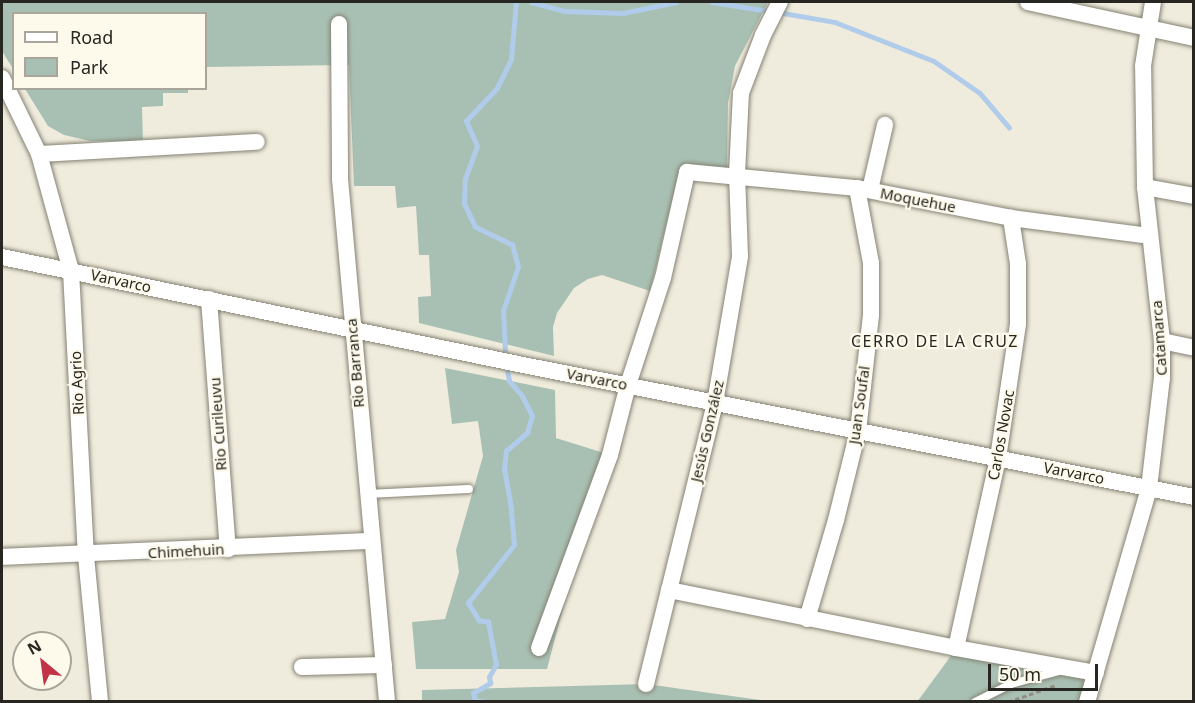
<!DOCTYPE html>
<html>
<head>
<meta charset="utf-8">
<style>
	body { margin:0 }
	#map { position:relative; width:1195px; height:703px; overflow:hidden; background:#f0ecdd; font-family:"Noto Sans",sans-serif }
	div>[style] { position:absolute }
	.green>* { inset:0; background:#a8c0b3 }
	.stream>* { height:4.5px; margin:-2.25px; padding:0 2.25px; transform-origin:2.25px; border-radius:2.25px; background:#b0ccea }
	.path>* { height:3px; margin-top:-1.5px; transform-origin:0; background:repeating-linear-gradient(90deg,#908d83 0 4.5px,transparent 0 7.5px) }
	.roads { filter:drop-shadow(0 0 2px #858274) drop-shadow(0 0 2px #858274) }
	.service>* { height:8px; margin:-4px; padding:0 4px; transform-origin:4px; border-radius:4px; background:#fff }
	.minor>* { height:16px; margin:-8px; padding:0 8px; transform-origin:8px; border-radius:8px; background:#fff }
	span { translate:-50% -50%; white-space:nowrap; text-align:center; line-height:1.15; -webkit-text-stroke:4.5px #fdf9eb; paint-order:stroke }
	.street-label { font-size:15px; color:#282621 }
	.neighbourhood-label { font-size:16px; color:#282621; letter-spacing:1.5px }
	.frame { position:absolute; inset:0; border:3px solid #282621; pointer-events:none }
	.legend { position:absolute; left:12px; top:12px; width:195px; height:78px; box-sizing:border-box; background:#fdf9eb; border:2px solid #a8a59a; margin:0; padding:8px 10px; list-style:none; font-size:18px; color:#282621 }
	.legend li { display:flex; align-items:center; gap:12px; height:30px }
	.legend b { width:30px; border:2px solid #a8a59a }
	.north { position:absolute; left:12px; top:631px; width:60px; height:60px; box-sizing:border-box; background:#fdf9eb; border:2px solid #a8a59a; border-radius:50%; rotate:331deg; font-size:16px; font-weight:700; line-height:24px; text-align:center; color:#282621 }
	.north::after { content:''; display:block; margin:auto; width:21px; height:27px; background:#c33348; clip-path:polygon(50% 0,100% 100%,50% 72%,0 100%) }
	.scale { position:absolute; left:988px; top:664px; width:110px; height:27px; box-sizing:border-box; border:3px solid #282621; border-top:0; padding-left:8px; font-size:18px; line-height:21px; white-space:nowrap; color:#282621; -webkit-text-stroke:4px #fdf9eb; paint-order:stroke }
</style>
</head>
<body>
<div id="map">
	<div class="green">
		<div style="clip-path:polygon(2px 2px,768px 2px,735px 66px,728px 103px,727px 168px,688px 165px,680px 169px,650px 291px,602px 275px,588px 279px,574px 288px,557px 313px,553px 327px,554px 356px,419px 323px,418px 297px,431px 296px,429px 255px,419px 255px,416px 206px,397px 208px,395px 186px,354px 186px,349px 65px,206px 67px,206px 14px,14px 14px,13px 69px,2px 51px)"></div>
		<div style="clip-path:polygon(25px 89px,188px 89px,188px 93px,163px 93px,163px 106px,142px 107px,143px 141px,90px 141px,64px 135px,48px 126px)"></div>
		<div style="clip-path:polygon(445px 368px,555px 390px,556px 438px,604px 453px,547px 669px,416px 669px,412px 622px,445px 619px,459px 572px,456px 550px,483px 456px,478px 421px,452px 424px)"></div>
		<div style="clip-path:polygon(953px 653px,1090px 676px,1083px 701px,917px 702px)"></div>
		<div style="clip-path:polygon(646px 684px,767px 701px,422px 702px,422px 690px)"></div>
	</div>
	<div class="stream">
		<div style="left:531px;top:2px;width:35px;rotate:15deg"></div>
		<div style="left:565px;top:11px;width:58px;rotate:2deg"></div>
		<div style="left:623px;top:13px;width:54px;rotate:-11.7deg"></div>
		<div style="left:712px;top:2px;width:58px;rotate:9deg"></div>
		<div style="left:783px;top:13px;width:53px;rotate:9.8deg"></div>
		<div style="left:835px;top:22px;width:106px;rotate:21.5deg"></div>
		<div style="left:934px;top:61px;width:56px;rotate:34.8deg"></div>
		<div style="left:980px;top:93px;width:45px;rotate:49.5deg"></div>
		<div style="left:505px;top:352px;width:41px;rotate:-92.8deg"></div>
		<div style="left:503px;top:311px;width:46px;rotate:-71.2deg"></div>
		<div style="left:518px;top:267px;width:23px;rotate:-105deg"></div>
		<div style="left:512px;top:245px;width:41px;rotate:-154.1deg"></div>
		<div style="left:475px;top:227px;width:26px;rotate:-115deg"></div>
		<div style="left:464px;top:203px;width:24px;rotate:-88deg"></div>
		<div style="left:465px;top:179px;width:35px;rotate:-70deg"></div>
		<div style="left:477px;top:146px;width:27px;rotate:-114deg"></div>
		<div style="left:466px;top:121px;width:45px;rotate:-46.8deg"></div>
		<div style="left:497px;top:88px;width:32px;rotate:-64deg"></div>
		<div style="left:511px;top:59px;width:57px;rotate:-85deg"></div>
		<div style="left:484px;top:702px;width:9px;rotate:-174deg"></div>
		<div style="left:475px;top:701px;width:8px;rotate:-104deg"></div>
		<div style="left:473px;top:693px;width:20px;rotate:-30deg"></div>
		<div style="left:490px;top:683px;width:6px;rotate:-99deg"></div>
		<div style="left:489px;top:677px;width:14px;rotate:-60deg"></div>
		<div style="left:496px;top:665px;width:44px;rotate:-100.5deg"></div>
		<div style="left:488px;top:622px;width:9px;rotate:-174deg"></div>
		<div style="left:479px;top:621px;width:21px;rotate:-121deg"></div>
		<div style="left:468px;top:603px;width:74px;rotate:-51.6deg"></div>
		<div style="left:514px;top:545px;width:37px;rotate:-95deg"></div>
		<div style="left:511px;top:508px;width:39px;rotate:-100deg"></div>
		<div style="left:504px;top:470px;width:19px;rotate:-84deg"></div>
		<div style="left:506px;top:451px;width:28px;rotate:-41deg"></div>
		<div style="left:527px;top:433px;width:18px;rotate:-74deg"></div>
		<div style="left:532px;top:416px;width:22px;rotate:-117deg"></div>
		<div style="left:522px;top:396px;width:20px;rotate:-131deg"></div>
		<div style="left:509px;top:381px;width:11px;rotate:-100deg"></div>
	</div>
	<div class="path">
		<div style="left:1008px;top:702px;width:51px;rotate:-19.5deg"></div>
	</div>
	<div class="roads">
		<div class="service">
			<div style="left:367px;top:494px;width:102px;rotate:-2.8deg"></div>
			<div style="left:975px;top:702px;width:40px;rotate:-26.6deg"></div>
			<div style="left:1011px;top:684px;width:50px;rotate:-15.2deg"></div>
		</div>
		<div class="minor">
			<div style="left:1028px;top:2px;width:170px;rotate:12.2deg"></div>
			<div style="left:339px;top:24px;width:155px;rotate:89.6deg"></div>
			<div style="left:340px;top:179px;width:525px;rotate:84.86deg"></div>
			<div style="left:2px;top:78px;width:85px;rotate:64deg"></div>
			<div style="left:39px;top:154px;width:121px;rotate:74.7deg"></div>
			<div style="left:71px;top:271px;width:285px;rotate:87deg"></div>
			<div style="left:86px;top:556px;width:147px;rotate:84.5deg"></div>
			<div style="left:39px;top:154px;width:218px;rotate:-3.2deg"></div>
			<div style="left:1145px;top:187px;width:50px;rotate:10.4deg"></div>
			<div style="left:870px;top:190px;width:67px;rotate:-77deg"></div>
			<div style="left:2px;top:257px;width:537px;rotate:11.71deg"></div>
			<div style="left:528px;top:366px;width:679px;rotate:11.13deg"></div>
			<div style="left:209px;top:299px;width:251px;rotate:85.7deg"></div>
			<div style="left:1162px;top:341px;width:33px;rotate:12deg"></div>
			<div style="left:2px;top:557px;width:369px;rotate:-2.5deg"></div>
			<div style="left:669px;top:590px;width:293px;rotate:11.4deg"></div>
			<div style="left:956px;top:648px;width:142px;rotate:10.1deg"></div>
			<div style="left:807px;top:619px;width:103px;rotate:-73.7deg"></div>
			<div style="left:836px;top:520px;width:92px;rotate:-76.1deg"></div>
			<div style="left:858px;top:431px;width:117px;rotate:-83.6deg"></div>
			<div style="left:871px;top:315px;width:52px;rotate:-90deg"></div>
			<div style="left:871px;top:263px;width:76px;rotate:-100.6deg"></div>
			<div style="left:539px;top:648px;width:206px;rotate:-69.8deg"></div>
			<div style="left:610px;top:455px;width:72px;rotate:-75.6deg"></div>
			<div style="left:628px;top:385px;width:113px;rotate:-71.9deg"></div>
			<div style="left:663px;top:278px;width:109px;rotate:-77.2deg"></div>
			<div style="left:687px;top:172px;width:171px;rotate:5.4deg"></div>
			<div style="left:857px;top:188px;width:157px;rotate:11deg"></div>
			<div style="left:1011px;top:218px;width:139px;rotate:7.4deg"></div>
			<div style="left:956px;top:648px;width:195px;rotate:-77.5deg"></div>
			<div style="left:998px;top:458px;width:135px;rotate:-81.5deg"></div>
			<div style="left:1018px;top:324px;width:60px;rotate:-90deg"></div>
			<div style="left:1018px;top:264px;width:47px;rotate:-98.7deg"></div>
			<div style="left:302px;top:667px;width:82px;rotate:-1.4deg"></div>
			<div style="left:646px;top:684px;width:289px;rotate:-76.2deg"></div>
			<div style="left:715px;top:403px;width:149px;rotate:-80.3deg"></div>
			<div style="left:740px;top:256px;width:82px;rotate:-92.1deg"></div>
			<div style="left:737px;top:174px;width:81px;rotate:-87.2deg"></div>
			<div style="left:741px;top:93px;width:62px;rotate:-69.2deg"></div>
			<div style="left:763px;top:35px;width:37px;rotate:-63deg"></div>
			<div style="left:1087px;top:702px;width:223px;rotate:-73.8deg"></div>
			<div style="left:1149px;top:488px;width:111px;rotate:-83.3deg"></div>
			<div style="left:1162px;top:378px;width:37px;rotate:-90deg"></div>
			<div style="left:1162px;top:341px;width:155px;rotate:-96.3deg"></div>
			<div style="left:1145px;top:187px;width:121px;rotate:-90.9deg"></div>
			<div style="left:1143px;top:66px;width:65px;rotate:-81.1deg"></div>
		</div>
	</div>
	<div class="street-label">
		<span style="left:918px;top:200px;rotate:11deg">Moquehue</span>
		<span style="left:121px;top:281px;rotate:12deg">Varvarco</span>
		<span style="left:1159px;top:338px;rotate:-94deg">Catamarca</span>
		<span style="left:355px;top:363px;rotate:-95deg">Rio Barranca</span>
		<span style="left:597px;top:379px;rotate:11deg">Varvarco</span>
		<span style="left:77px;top:383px;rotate:-93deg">Rio Agrio</span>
		<span style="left:859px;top:405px;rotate:-82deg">Juan Soufal</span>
		<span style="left:218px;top:424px;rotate:-94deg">Rio Curileuvu</span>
		<span style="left:707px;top:431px;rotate:-77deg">Jesús González</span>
		<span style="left:1001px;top:435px;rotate:-80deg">Carlos Novac</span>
		<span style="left:1074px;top:473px;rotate:11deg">Varvarco</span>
		<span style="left:186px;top:551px;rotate:-3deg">Chimehuin</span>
	</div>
	<div class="neighbourhood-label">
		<span style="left:935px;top:341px">CERRO DE LA CRUZ</span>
	</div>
	<div class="frame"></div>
	<ul class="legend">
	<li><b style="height:8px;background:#fff"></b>Road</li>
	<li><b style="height:16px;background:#a8c0b3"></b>Park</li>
	</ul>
	<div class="north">N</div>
	<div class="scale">50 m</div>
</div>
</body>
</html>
